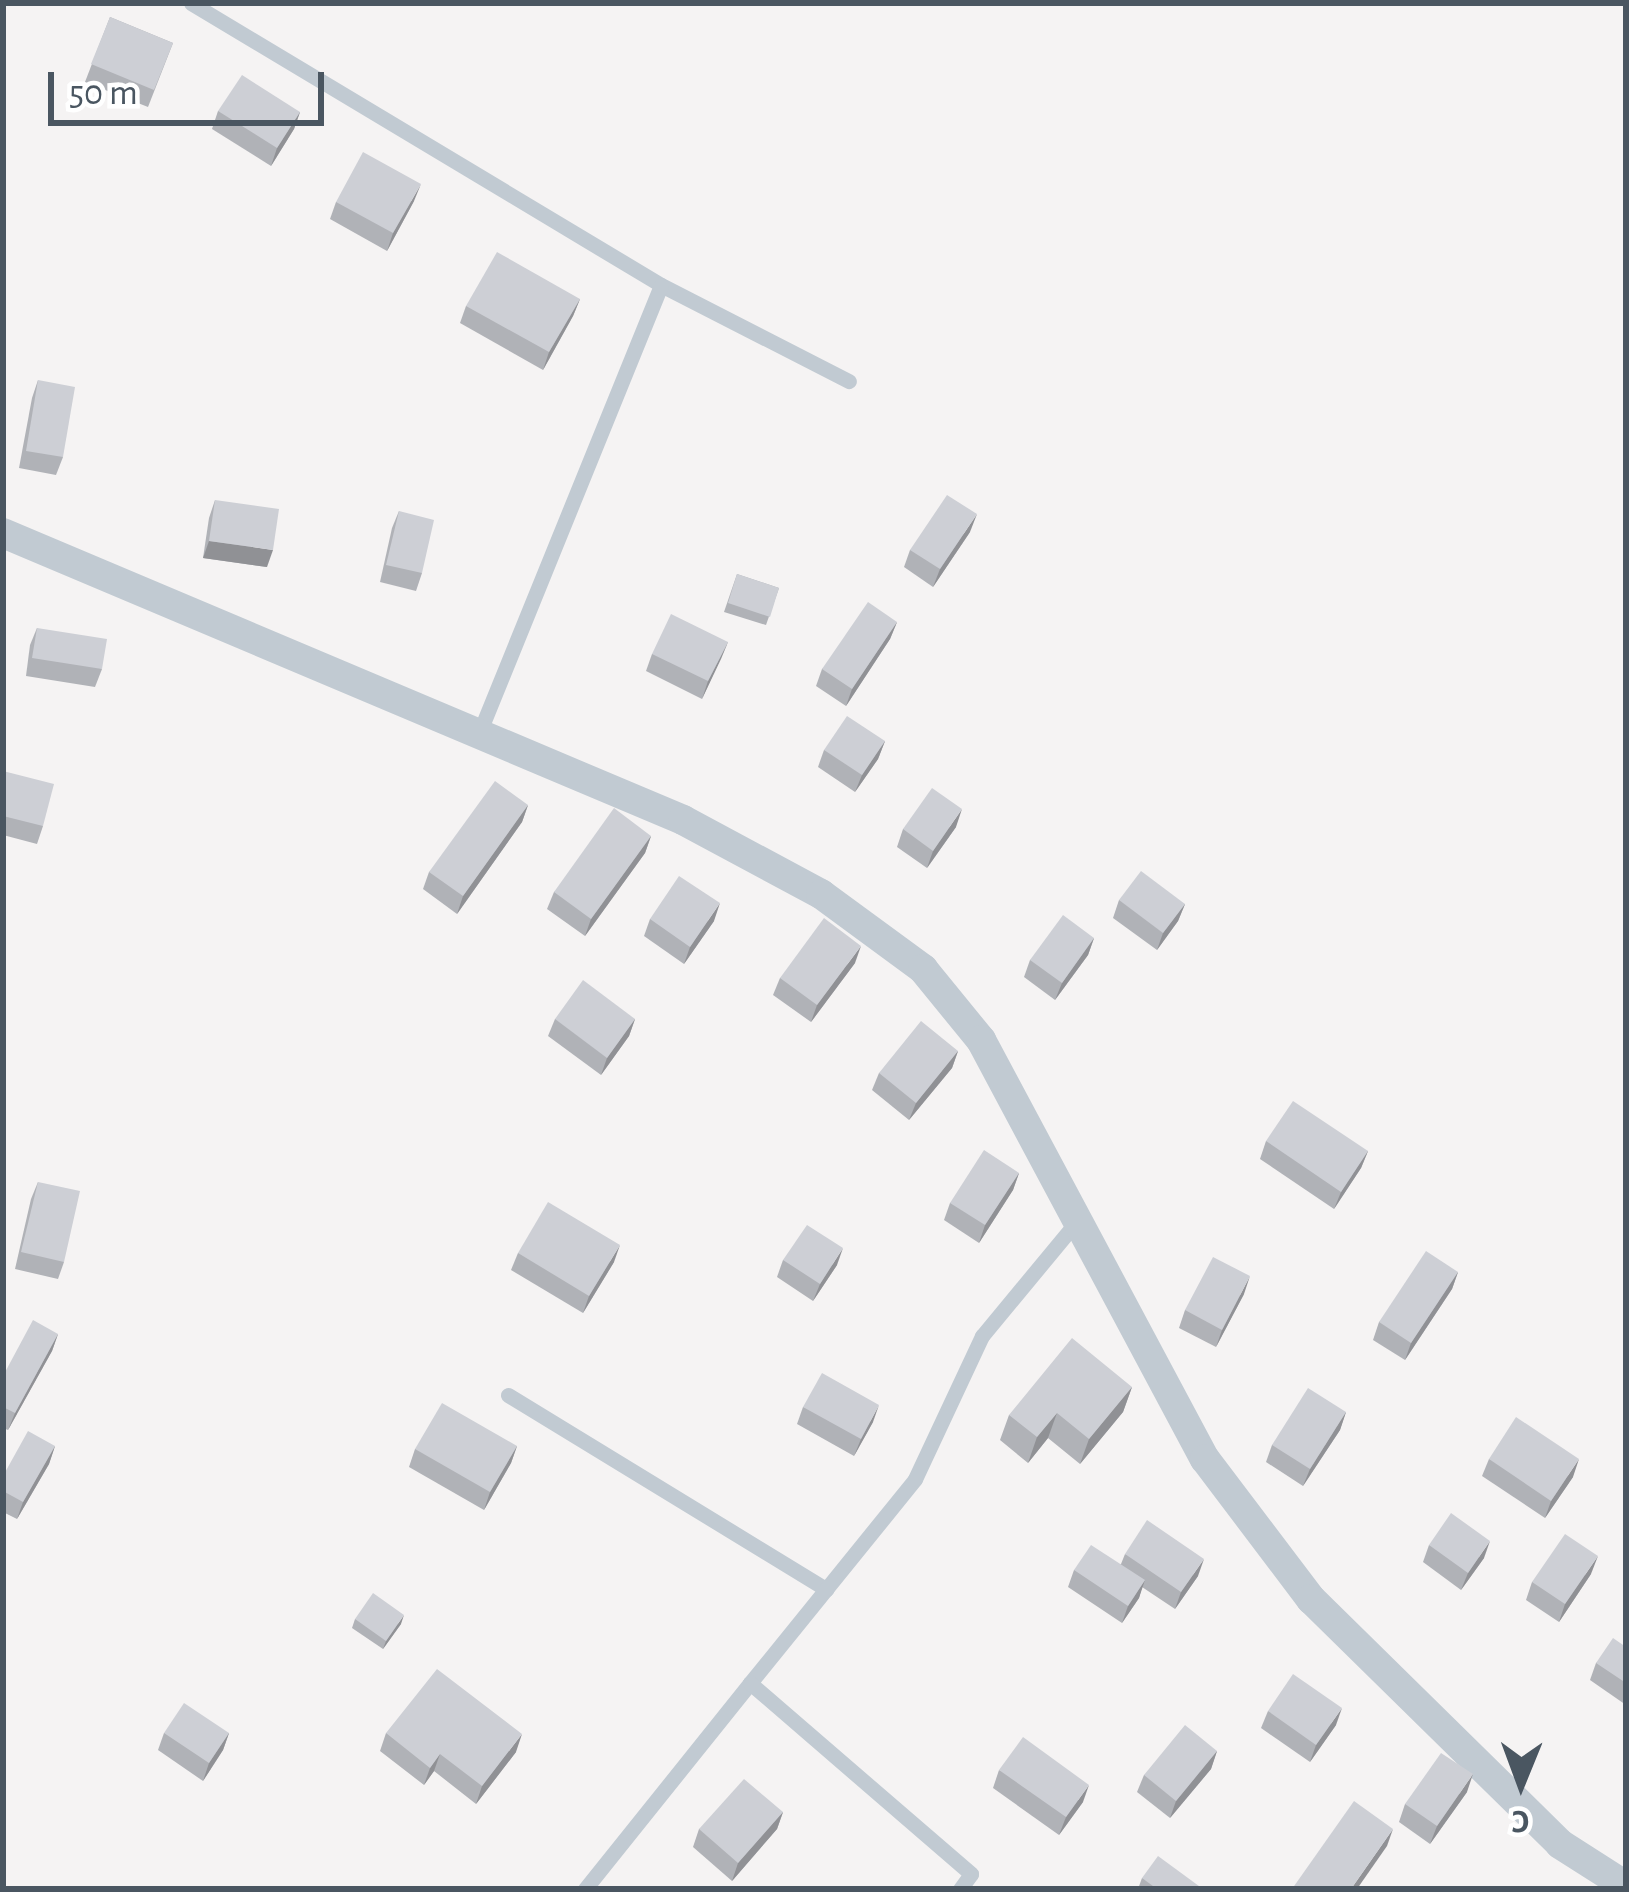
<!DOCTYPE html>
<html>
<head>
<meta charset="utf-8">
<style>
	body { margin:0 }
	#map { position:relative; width:1629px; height:1892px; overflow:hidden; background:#f5f3f3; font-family:"Alegreya Sans",sans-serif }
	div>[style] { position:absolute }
	.lane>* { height:15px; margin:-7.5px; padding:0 7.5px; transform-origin:7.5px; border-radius:7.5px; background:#c1cad2 }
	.street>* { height:30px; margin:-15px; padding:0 15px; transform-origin:15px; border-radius:15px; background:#c1cad2 }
	.wall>* { inset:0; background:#b0b2b7 }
	.shaded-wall>* { inset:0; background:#909195 }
	.building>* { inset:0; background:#cdcfd5 }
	span { translate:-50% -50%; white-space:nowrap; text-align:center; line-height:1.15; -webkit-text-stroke:9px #fff; paint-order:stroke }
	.frame { position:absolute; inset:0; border:6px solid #4a5661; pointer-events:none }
	.north { position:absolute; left:1461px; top:1724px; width:120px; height:120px; -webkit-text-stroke:9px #fff; paint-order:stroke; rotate:181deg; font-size:33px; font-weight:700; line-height:48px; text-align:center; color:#4a5661 }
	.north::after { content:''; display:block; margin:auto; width:42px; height:54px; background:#4a5661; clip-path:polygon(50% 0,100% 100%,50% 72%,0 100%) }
	.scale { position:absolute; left:48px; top:72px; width:276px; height:54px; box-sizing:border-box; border:6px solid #4a5661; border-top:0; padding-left:15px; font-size:36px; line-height:42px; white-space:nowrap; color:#4a5661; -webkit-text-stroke:9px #fff; paint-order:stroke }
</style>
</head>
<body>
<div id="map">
	<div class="lane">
		<div style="left:191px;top:3px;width:548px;rotate:30.96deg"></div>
		<div style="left:661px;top:285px;width:211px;rotate:27.1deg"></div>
		<div style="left:480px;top:731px;width:481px;rotate:-67.9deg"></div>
		<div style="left:508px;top:1395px;width:373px;rotate:31.4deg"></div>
		<div style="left:750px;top:1683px;width:262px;rotate:-51deg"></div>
		<div style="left:915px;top:1479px;width:158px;rotate:-64.9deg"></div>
		<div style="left:982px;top:1336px;width:149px;rotate:-50.4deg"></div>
		<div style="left:585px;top:1889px;width:264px;rotate:-51.3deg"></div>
		<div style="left:750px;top:1683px;width:292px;rotate:40.8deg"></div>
		<div style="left:971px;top:1874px;width:19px;rotate:126deg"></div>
	</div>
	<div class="street">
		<div style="left:3px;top:533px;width:738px;rotate:22.88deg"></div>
		<div style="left:683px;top:820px;width:157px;rotate:28.2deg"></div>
		<div style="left:821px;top:894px;width:127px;rotate:36.3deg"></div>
		<div style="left:923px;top:969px;width:92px;rotate:50.8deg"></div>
		<div style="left:981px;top:1040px;width:475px;rotate:61.9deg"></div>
		<div style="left:1205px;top:1459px;width:176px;rotate:52.9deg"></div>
		<div style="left:1311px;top:1599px;width:349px;rotate:44.5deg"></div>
		<div style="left:1560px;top:1844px;width:78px;rotate:32.5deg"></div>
	</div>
	<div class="wall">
		<div style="clip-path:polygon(110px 17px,173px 43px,148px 107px,85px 82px)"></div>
		<div style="clip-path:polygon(218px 111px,300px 112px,294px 129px,271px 166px,212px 129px)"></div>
		<div style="clip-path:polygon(414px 201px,387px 251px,330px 219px,336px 202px)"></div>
		<div style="clip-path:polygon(580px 299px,573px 316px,543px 370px,460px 323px,466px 306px)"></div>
		<div style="clip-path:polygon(38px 380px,63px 457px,56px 475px,19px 468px,32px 398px)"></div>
		<div style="clip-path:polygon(215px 500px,267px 567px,203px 558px,209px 518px)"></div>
		<div style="clip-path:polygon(399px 511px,422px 573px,416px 591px,380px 582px,392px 528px)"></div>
		<div style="clip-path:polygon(970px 532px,933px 587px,904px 567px,910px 550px)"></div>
		<div style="clip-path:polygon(737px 574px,779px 588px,766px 625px,724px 612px)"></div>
		<div style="clip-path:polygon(897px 622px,890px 639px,846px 706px,816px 686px,822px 669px)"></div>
		<div style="clip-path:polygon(37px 628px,102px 669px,95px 687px,26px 676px,30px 645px)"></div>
		<div style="clip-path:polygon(728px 642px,702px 699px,646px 671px,652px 654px)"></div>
		<div style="clip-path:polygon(885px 741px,878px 759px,855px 792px,818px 767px,824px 750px)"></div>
		<div style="clip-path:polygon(3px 771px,43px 826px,37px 844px,3px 835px)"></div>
		<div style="clip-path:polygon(528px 805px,522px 822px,457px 914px,423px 889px,429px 872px)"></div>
		<div style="clip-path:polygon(956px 827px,927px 868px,897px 847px,903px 829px)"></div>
		<div style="clip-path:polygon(651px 836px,645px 853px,585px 936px,547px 909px,554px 892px)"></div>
		<div style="clip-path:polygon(1119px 900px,1185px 904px,1178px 921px,1157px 950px,1113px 918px)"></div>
		<div style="clip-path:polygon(650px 919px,714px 921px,684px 964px,644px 936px)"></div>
		<div style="clip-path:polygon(1094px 938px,1088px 955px,1055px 1000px,1024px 977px,1030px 960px)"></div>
		<div style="clip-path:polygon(855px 963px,811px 1022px,773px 995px,780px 978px)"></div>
		<div style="clip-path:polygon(555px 1019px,635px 1019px,629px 1036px,601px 1075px,548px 1036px)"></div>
		<div style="clip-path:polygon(958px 1051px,952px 1068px,909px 1120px,872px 1090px,879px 1073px)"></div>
		<div style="clip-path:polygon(1266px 1141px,1368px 1151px,1361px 1168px,1334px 1209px,1260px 1159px)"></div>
		<div style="clip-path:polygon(1019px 1173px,1013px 1190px,979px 1243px,944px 1220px,950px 1203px)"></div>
		<div style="clip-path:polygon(38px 1182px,64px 1262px,58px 1279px,15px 1269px,31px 1199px)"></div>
		<div style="clip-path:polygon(518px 1253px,614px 1262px,583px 1313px,511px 1270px)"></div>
		<div style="clip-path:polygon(783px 1260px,837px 1265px,813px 1301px,777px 1277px)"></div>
		<div style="clip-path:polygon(1458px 1272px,1452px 1289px,1405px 1360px,1373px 1340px,1379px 1322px)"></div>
		<div style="clip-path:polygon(1244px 1294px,1216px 1347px,1179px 1328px,1185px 1310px)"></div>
		<div style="clip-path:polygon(58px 1334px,52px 1351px,8px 1430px,3px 1428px,3px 1376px)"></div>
		<div style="clip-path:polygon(1132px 1387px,1123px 1412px,1080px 1464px,1048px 1438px,1028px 1463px,1000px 1440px,1009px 1415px)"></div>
		<div style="clip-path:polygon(803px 1407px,873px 1422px,854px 1456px,797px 1424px)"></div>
		<div style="clip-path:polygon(1346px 1412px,1340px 1430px,1303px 1486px,1266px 1462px,1272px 1445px)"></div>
		<div style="clip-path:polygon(55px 1446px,49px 1464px,17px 1519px,3px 1512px,3px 1476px)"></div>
		<div style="clip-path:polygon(517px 1446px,511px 1463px,484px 1510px,409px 1467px,415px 1449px)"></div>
		<div style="clip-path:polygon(1489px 1459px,1573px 1477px,1545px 1518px,1482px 1476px)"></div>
		<div style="clip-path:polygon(1429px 1545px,1484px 1558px,1461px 1590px,1423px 1562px)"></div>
		<div style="clip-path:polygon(1125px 1554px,1198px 1576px,1175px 1609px,1142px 1587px,1139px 1598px,1122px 1623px,1068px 1587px,1074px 1570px,1121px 1564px)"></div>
		<div style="clip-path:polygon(1591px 1574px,1559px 1622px,1526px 1600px,1532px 1582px)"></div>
		<div style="clip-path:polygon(355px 1619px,401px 1624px,383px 1649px,352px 1628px)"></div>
		<div style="clip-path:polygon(1626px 1647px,1626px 1705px,1590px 1680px,1596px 1663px)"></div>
		<div style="clip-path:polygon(1268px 1711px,1336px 1725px,1310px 1762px,1261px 1728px)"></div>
		<div style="clip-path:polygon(164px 1733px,229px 1733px,223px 1750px,203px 1781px,158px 1750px)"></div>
		<div style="clip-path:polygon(386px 1733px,516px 1752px,476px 1804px,434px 1771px,424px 1785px,380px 1751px)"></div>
		<div style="clip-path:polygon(1217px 1751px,1211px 1769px,1170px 1818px,1137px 1792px,1144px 1775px)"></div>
		<div style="clip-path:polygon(999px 1770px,1083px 1802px,1059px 1835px,993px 1788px)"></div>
		<div style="clip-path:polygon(1467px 1792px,1430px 1844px,1399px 1822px,1405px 1804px)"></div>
		<div style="clip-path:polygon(783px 1812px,777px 1829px,732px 1881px,693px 1847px,699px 1829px)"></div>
		<div style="clip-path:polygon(1142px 1878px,1203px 1889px,1138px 1889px)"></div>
	</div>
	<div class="shaded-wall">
		<div style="clip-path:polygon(300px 112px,294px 129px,271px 166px,277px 148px)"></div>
		<div style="clip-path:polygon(421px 184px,414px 201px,387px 251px,393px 233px)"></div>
		<div style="clip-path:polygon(580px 299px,573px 316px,543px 370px,549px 352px)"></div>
		<div style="clip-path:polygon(977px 514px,970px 532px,933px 587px,940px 569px)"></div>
		<div style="clip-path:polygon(209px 541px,273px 550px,267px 567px,203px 558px)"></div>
		<div style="clip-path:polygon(897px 622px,890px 639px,846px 706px,852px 689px)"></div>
		<div style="clip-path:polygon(728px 642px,721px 659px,702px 699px,708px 681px)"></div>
		<div style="clip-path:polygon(885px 741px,878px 759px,855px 792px,862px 775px)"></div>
		<div style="clip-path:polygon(528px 805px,522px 822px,457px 914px,463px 896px)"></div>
		<div style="clip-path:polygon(962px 809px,956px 827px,927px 868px,933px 851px)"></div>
		<div style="clip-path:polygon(651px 836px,645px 853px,585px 936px,591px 919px)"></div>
		<div style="clip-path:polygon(720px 903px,714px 921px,684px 964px,690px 947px)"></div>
		<div style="clip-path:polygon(1185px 904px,1178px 921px,1157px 950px,1163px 933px)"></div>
		<div style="clip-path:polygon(1094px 938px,1088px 955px,1055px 1000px,1062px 983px)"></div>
		<div style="clip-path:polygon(861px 946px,855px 963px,811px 1022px,817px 1005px)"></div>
		<div style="clip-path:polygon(635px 1019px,629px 1036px,601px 1075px,607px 1058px)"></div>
		<div style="clip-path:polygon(958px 1051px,952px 1068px,909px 1120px,916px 1103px)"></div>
		<div style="clip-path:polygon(1368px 1151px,1361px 1168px,1334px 1209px,1341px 1192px)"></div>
		<div style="clip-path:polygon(1019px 1173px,1013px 1190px,979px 1243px,985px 1225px)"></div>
		<div style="clip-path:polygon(620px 1245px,614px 1262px,583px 1313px,589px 1296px)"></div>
		<div style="clip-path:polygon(843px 1248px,837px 1265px,813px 1301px,820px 1284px)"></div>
		<div style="clip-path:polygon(1458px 1272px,1452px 1289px,1405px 1360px,1411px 1343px)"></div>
		<div style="clip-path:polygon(1250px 1276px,1244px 1294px,1216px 1347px,1222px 1330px)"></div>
		<div style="clip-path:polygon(58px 1334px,52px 1351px,8px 1430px,15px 1413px)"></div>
		<div style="clip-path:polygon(1132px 1387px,1123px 1412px,1080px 1464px,1089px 1439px)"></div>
		<div style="clip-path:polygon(879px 1405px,873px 1422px,854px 1456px,861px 1439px)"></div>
		<div style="clip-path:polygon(1346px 1412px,1340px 1430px,1303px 1486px,1310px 1469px)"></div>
		<div style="clip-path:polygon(1057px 1413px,1048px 1438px,1028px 1463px,1037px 1437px)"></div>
		<div style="clip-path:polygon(55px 1446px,49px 1464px,17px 1519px,23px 1502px)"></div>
		<div style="clip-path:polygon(517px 1446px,511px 1463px,484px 1510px,490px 1492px)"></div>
		<div style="clip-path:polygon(1579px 1459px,1573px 1477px,1545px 1518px,1551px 1501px)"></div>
		<div style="clip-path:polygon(1490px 1541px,1484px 1558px,1461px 1590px,1468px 1573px)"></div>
		<div style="clip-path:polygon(1598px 1556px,1591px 1574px,1559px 1622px,1565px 1604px)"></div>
		<div style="clip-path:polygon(1204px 1559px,1198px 1576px,1175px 1609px,1181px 1592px)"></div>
		<div style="clip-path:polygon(1145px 1580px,1139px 1598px,1122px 1623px,1128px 1606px)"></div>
		<div style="clip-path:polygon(404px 1615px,401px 1624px,383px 1649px,386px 1641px)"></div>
		<div style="clip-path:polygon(1342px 1708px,1336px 1725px,1310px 1762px,1316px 1745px)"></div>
		<div style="clip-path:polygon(229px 1733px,223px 1750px,203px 1781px,209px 1763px)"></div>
		<div style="clip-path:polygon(522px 1734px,516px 1752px,476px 1804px,482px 1786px)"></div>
		<div style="clip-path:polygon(1217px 1751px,1211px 1769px,1170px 1818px,1176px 1801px)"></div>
		<div style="clip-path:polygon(440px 1754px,434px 1771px,424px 1785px,430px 1768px)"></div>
		<div style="clip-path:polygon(1473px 1774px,1467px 1792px,1430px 1844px,1437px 1826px)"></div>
		<div style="clip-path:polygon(1089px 1785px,1083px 1802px,1059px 1835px,1066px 1817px)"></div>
		<div style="clip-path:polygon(783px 1812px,777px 1829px,732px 1881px,738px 1863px)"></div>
		<div style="clip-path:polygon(1393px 1829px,1387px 1846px,1357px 1889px,1351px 1889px)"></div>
	</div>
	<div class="building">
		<div style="clip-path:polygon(110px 17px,173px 43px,154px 90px,91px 64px)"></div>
		<div style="clip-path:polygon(242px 75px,300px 112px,277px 148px,218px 111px)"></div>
		<div style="clip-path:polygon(363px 152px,421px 184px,393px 233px,336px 202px)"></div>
		<div style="clip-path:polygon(497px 252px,580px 299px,549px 352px,466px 306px)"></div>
		<div style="clip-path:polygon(38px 380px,75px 387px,63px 457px,26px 451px)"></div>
		<div style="clip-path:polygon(947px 495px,977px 514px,940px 569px,910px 550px)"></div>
		<div style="clip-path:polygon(215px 500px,279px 509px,273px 550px,209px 541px)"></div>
		<div style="clip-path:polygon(399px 511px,434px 520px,422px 573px,386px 565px)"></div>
		<div style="clip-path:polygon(737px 574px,779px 588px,770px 617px,728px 603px)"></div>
		<div style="clip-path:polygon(868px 602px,897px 622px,852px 689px,822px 669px)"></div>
		<div style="clip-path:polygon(671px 614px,728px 642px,708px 681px,652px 654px)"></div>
		<div style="clip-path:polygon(37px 628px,107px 639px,102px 669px,32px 658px)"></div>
		<div style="clip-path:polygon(847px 716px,885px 741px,862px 775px,824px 750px)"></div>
		<div style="clip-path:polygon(3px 771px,54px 784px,43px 826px,3px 816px)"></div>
		<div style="clip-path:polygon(495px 781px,528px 805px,463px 896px,429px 872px)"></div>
		<div style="clip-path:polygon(932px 788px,962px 809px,933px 851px,903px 829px)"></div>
		<div style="clip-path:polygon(614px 808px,651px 836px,591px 919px,554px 892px)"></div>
		<div style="clip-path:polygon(1141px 871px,1185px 904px,1163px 933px,1119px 900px)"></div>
		<div style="clip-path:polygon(679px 876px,720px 903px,690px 947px,650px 919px)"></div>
		<div style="clip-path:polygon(1063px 915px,1094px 938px,1062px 983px,1030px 960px)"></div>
		<div style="clip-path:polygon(824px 918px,861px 946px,817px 1005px,780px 978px)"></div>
		<div style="clip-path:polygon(583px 980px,635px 1019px,607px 1058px,555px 1019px)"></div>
		<div style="clip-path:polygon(921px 1021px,958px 1051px,916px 1103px,879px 1073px)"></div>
		<div style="clip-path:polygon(1293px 1101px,1368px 1151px,1341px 1192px,1266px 1141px)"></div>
		<div style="clip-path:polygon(984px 1150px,1019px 1173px,985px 1225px,950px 1203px)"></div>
		<div style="clip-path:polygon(38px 1182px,80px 1191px,64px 1262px,21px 1252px)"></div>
		<div style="clip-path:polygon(548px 1202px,620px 1245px,589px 1296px,518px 1253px)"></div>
		<div style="clip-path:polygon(807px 1225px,843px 1248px,820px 1284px,783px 1260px)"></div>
		<div style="clip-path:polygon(1426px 1251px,1458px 1272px,1411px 1343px,1379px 1322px)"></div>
		<div style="clip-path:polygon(1213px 1257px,1250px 1276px,1222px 1330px,1185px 1310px)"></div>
		<div style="clip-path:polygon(33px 1320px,58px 1334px,15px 1413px,3px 1407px,3px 1376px)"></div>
		<div style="clip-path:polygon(1072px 1338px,1132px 1387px,1089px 1439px,1057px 1413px,1037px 1437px,1009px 1415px)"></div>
		<div style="clip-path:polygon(822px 1373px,879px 1405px,861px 1439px,803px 1407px)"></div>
		<div style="clip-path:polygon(1308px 1388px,1346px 1412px,1310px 1469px,1272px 1445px)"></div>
		<div style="clip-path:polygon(442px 1403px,517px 1446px,490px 1492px,415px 1449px)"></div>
		<div style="clip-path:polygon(1516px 1417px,1579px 1459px,1551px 1501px,1489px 1459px)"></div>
		<div style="clip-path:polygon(28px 1431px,55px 1446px,23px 1502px,3px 1491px,3px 1476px)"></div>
		<div style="clip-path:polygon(1451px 1513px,1490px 1541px,1468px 1573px,1429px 1545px)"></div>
		<div style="clip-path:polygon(1147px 1520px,1204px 1559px,1181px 1592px,1125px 1554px)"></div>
		<div style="clip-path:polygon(1565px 1534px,1598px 1556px,1565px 1604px,1532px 1582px)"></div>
		<div style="clip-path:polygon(1091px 1545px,1145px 1580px,1128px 1606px,1074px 1570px)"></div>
		<div style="clip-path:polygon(373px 1593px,404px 1615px,386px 1641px,355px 1619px)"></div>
		<div style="clip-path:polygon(1613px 1638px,1626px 1647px,1626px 1683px,1596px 1663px)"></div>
		<div style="clip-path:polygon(437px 1669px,522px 1734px,482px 1786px,440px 1754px,430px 1768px,386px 1733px)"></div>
		<div style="clip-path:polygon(1293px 1674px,1342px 1708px,1316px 1745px,1268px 1711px)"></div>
		<div style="clip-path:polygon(184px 1703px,229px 1733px,209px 1763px,164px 1733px)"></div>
		<div style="clip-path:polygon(1185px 1725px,1217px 1751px,1176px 1801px,1144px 1775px)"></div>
		<div style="clip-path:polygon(1023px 1737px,1089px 1785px,1066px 1817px,999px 1770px)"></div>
		<div style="clip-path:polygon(1441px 1753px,1473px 1774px,1437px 1826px,1405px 1804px)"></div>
		<div style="clip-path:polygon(744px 1779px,783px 1812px,738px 1863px,699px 1829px)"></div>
		<div style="clip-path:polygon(1354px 1801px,1393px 1829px,1351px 1889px,1292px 1889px)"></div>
		<div style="clip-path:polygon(1158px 1856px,1203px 1889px,1157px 1889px,1142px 1878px)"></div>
	</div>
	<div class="frame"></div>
	<div class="north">С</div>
	<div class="scale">50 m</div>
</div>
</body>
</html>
